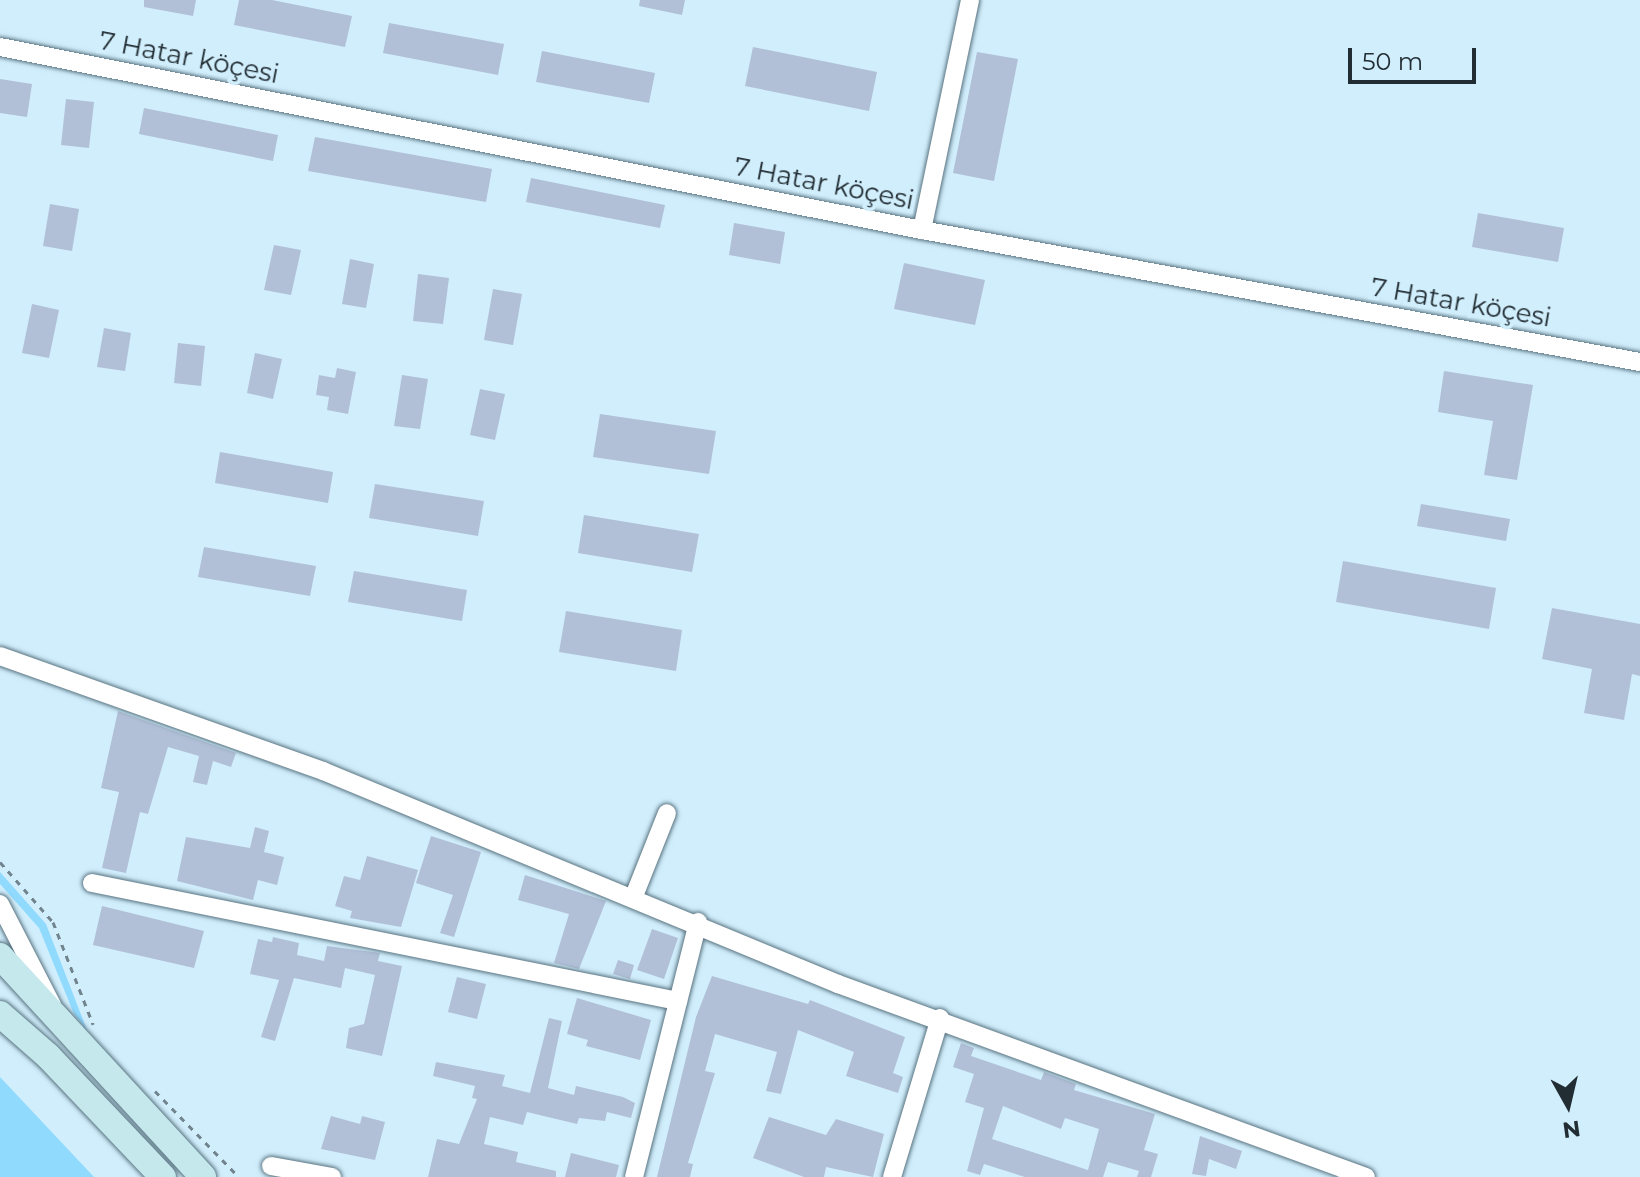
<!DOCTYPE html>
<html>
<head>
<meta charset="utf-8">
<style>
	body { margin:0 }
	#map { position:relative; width:1640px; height:1177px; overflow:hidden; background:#d1eefc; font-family:Montserrat,sans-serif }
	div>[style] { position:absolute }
	.green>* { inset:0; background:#90dafe }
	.building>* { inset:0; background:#b1c0d7 }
	.path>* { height:3px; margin-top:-1.5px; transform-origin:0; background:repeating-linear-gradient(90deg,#71848e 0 6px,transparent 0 12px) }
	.roads { filter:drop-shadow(0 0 2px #597380) drop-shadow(0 0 2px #597380) }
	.minor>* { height:18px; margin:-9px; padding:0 9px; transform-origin:9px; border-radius:9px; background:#fff }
	.secondary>* { height:26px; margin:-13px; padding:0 13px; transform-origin:13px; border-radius:13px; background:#c4e8eb }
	span { translate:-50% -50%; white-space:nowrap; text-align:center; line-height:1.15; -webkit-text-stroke:8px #d1eefc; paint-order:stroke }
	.street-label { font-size:26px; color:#222d33 }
	.north { position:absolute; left:1528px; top:1065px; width:80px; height:80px; -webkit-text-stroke:6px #d1eefc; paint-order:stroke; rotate:172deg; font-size:22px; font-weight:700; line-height:32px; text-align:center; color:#222d33 }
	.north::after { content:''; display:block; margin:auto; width:28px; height:36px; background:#222d33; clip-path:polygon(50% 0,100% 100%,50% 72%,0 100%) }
	.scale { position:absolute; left:1348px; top:48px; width:128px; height:36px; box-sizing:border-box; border:4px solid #222d33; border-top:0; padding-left:10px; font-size:24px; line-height:28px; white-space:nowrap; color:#222d33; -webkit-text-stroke:6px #d1eefc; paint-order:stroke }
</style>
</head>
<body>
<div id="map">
	<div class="green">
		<div style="clip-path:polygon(0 872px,46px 924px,87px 1030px,74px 1014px,39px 928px,0 884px)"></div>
		<div style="clip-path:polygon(0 1077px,94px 1177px,0 1177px)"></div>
	</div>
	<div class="building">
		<div style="clip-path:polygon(144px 0,196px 0,193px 16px,144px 7px)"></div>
		<div style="clip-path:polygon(239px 0,272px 0,352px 16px,345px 47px,234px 25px)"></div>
		<div style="clip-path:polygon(640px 0,685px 0,682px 15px,639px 6px)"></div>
		<div style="clip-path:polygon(389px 23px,504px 44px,498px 75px,383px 53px)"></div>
		<div style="clip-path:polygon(753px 47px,877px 72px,869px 111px,745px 86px)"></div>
		<div style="clip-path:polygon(542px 51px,655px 73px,649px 103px,536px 82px)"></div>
		<div style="clip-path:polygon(977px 52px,1018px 59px,994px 181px,953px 173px)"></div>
		<div style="clip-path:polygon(0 79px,32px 84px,27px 117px,0 113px)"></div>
		<div style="clip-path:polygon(66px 99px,94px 102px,89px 148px,61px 145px)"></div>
		<div style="clip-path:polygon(144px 108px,278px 135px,273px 161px,139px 134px)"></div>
		<div style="clip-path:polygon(315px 137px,492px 169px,486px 202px,308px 171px)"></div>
		<div style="clip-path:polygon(531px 178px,665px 205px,660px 228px,526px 202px)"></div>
		<div style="clip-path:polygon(50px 204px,79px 209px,72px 251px,43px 246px)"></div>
		<div style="clip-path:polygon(1478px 213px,1564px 228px,1558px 262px,1472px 247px)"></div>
		<div style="clip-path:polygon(734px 223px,785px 232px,780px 264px,729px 255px)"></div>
		<div style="clip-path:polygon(274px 245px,301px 250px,291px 295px,264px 290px)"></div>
		<div style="clip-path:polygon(350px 259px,374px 264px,366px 308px,342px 304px)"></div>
		<div style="clip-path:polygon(904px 263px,985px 280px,975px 325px,894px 309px)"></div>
		<div style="clip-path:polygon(418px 274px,449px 278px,443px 324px,413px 321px)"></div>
		<div style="clip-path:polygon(493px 289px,522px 294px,513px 345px,484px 340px)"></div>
		<div style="clip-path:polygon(32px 304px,59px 310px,49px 358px,22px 353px)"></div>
		<div style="clip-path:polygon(104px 328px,131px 333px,125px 371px,97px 367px)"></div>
		<div style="clip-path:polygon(178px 343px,205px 346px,201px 386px,174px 383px)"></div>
		<div style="clip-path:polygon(255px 353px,282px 359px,273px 399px,247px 393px)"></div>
		<div style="clip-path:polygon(337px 368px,356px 372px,348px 414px,327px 410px,329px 397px,316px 395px,319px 375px,335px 378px)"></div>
		<div style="clip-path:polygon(1444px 371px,1533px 385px,1517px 480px,1484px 475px,1493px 421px,1438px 412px)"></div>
		<div style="clip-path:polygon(402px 375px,428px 379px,420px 429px,394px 426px)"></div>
		<div style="clip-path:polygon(480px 389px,505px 394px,495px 440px,470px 435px)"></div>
		<div style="clip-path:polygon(600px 414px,716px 431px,709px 474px,593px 457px)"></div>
		<div style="clip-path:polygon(220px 452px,333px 472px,328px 503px,215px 483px)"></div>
		<div style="clip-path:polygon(375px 484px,484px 501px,478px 536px,369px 518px)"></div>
		<div style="clip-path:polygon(1421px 504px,1510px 519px,1506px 541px,1417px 526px)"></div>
		<div style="clip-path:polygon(584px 515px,699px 534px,692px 572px,578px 553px)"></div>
		<div style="clip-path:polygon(204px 547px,316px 566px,310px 596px,198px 577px)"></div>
		<div style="clip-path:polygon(1343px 561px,1496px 588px,1489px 629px,1336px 602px)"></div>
		<div style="clip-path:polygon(354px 571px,467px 590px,462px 621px,348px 602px)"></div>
		<div style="clip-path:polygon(1552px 608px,1640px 624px,1640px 676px,1632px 674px,1624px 720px,1584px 713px,1592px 669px,1542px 659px)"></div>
		<div style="clip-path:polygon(566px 611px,682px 630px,676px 671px,559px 652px)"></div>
		<div style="clip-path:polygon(118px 711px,236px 753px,231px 767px,213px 761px,207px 785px,193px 782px,199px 756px,168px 747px,148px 814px,140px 812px,126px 873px,102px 868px,119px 792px,101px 788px)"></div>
		<div style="clip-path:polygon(255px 827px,269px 831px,264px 852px,284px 857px,277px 885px,258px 880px,253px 900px,177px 881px,186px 837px,250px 848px)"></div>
		<div style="clip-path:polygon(431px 836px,481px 852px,454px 937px,440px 933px,453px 895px,416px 883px)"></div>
		<div style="clip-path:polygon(367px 856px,418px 870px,401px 927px,350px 918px,352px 911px,335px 906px,344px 876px,360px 880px)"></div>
		<div style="clip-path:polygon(525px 875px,606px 901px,579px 969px,554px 963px,569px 914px,518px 900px)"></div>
		<div style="clip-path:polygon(102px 906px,204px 931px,194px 968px,93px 945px)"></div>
		<div style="clip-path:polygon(652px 929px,678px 938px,664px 979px,637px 970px)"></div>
		<div style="clip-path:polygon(273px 937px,299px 943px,297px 955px,324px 961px,327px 946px,380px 953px,378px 961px,402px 966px,382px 1056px,346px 1048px,349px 1028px,364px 1024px,375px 975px,345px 968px,341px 988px,294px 978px,275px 1041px,261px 1037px,279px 980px,250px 974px,258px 939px,272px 942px)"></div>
		<div style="clip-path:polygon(618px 960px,634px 965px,630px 979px,613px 974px)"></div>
		<div style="clip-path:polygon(712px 976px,808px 1004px,810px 1000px,905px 1037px,893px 1073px,903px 1077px,898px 1093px,846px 1076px,854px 1052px,798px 1030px,781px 1094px,766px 1091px,777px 1052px,715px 1034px,705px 1071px,715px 1073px,688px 1163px,693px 1164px,690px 1177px,657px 1177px,696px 1017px)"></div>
		<div style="clip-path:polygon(457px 977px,486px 984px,477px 1019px,448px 1012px)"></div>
		<div style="clip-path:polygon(577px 998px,651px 1020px,640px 1060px,586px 1046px,588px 1040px,567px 1034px)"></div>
		<div style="clip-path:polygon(549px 1018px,562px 1021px,548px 1088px,574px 1095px,576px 1086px,623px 1097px,635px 1103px,631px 1118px,607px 1112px,605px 1121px,579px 1118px,577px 1124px,527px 1112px,523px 1125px,490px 1117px,484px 1144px,518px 1152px,516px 1162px,556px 1171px,556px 1177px,428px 1177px,437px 1139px,459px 1144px,477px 1099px,472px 1098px,475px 1086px,433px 1076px,436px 1062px,505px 1075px,502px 1086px,530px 1093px)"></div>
		<div style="clip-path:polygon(evenodd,961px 1043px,974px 1048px,971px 1056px,1041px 1080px,1044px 1072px,1076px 1084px,1074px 1090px,1155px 1114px,1144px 1150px,1158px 1154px,1151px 1177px,1137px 1177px,1139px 1171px,1108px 1162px,1103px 1177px,1025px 1177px,984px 1164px,980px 1175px,967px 1171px,984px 1108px,965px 1102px,974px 1074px,953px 1067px,961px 1043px,1003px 1106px,1061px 1129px,1065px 1118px,1099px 1129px,1088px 1170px,992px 1139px,1003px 1106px)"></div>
		<div style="clip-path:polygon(331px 1116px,360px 1124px,362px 1116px,385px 1122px,375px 1160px,321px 1149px)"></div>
		<div style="clip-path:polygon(769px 1117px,826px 1135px,836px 1119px,884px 1134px,873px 1177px,826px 1167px,824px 1177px,804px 1177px,753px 1158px)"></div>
		<div style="clip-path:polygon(1200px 1136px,1242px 1151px,1236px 1169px,1209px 1159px,1206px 1176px,1192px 1174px)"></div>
		<div style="clip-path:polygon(571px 1153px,619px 1165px,616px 1177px,565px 1177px)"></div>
	</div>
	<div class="path">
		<div style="left:0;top:862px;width:80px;rotate:48.5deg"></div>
		<div style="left:53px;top:922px;width:110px;rotate:68.6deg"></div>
		<div style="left:155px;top:1091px;width:120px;rotate:45.7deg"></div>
	</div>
	<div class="roads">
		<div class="minor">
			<div style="left:0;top:47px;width:940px;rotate:11.23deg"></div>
			<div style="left:922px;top:230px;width:730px;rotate:10.42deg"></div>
			<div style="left:922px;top:230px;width:235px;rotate:-78.2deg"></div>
			<div style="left:0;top:656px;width:343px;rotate:19.6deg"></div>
			<div style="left:323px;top:771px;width:557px;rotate:22.47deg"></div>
			<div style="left:838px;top:984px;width:562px;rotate:20.08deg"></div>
			<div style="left:92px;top:883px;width:598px;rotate:11.39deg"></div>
			<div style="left:634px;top:896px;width:89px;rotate:-68.3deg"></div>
			<div style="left:0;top:904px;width:114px;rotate:62.8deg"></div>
			<div style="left:271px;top:1166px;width:62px;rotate:10.2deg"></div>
			<div style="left:634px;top:1177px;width:263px;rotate:-75.9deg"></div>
			<div style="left:892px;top:1177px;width:166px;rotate:-73.2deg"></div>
		</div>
		<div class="secondary">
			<div style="left:0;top:956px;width:300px;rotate:47.4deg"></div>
			<div style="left:0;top:1014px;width:64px;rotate:41.2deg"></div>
			<div style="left:48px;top:1056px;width:167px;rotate:46.5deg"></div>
		</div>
	</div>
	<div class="street-label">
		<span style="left:189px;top:58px;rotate:11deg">7 Hatar köçesi</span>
		<span style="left:824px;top:184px;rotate:11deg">7 Hatar köçesi</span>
		<span style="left:1461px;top:303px;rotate:10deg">7 Hatar köçesi</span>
	</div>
	<div class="north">N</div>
	<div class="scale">50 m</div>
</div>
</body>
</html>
